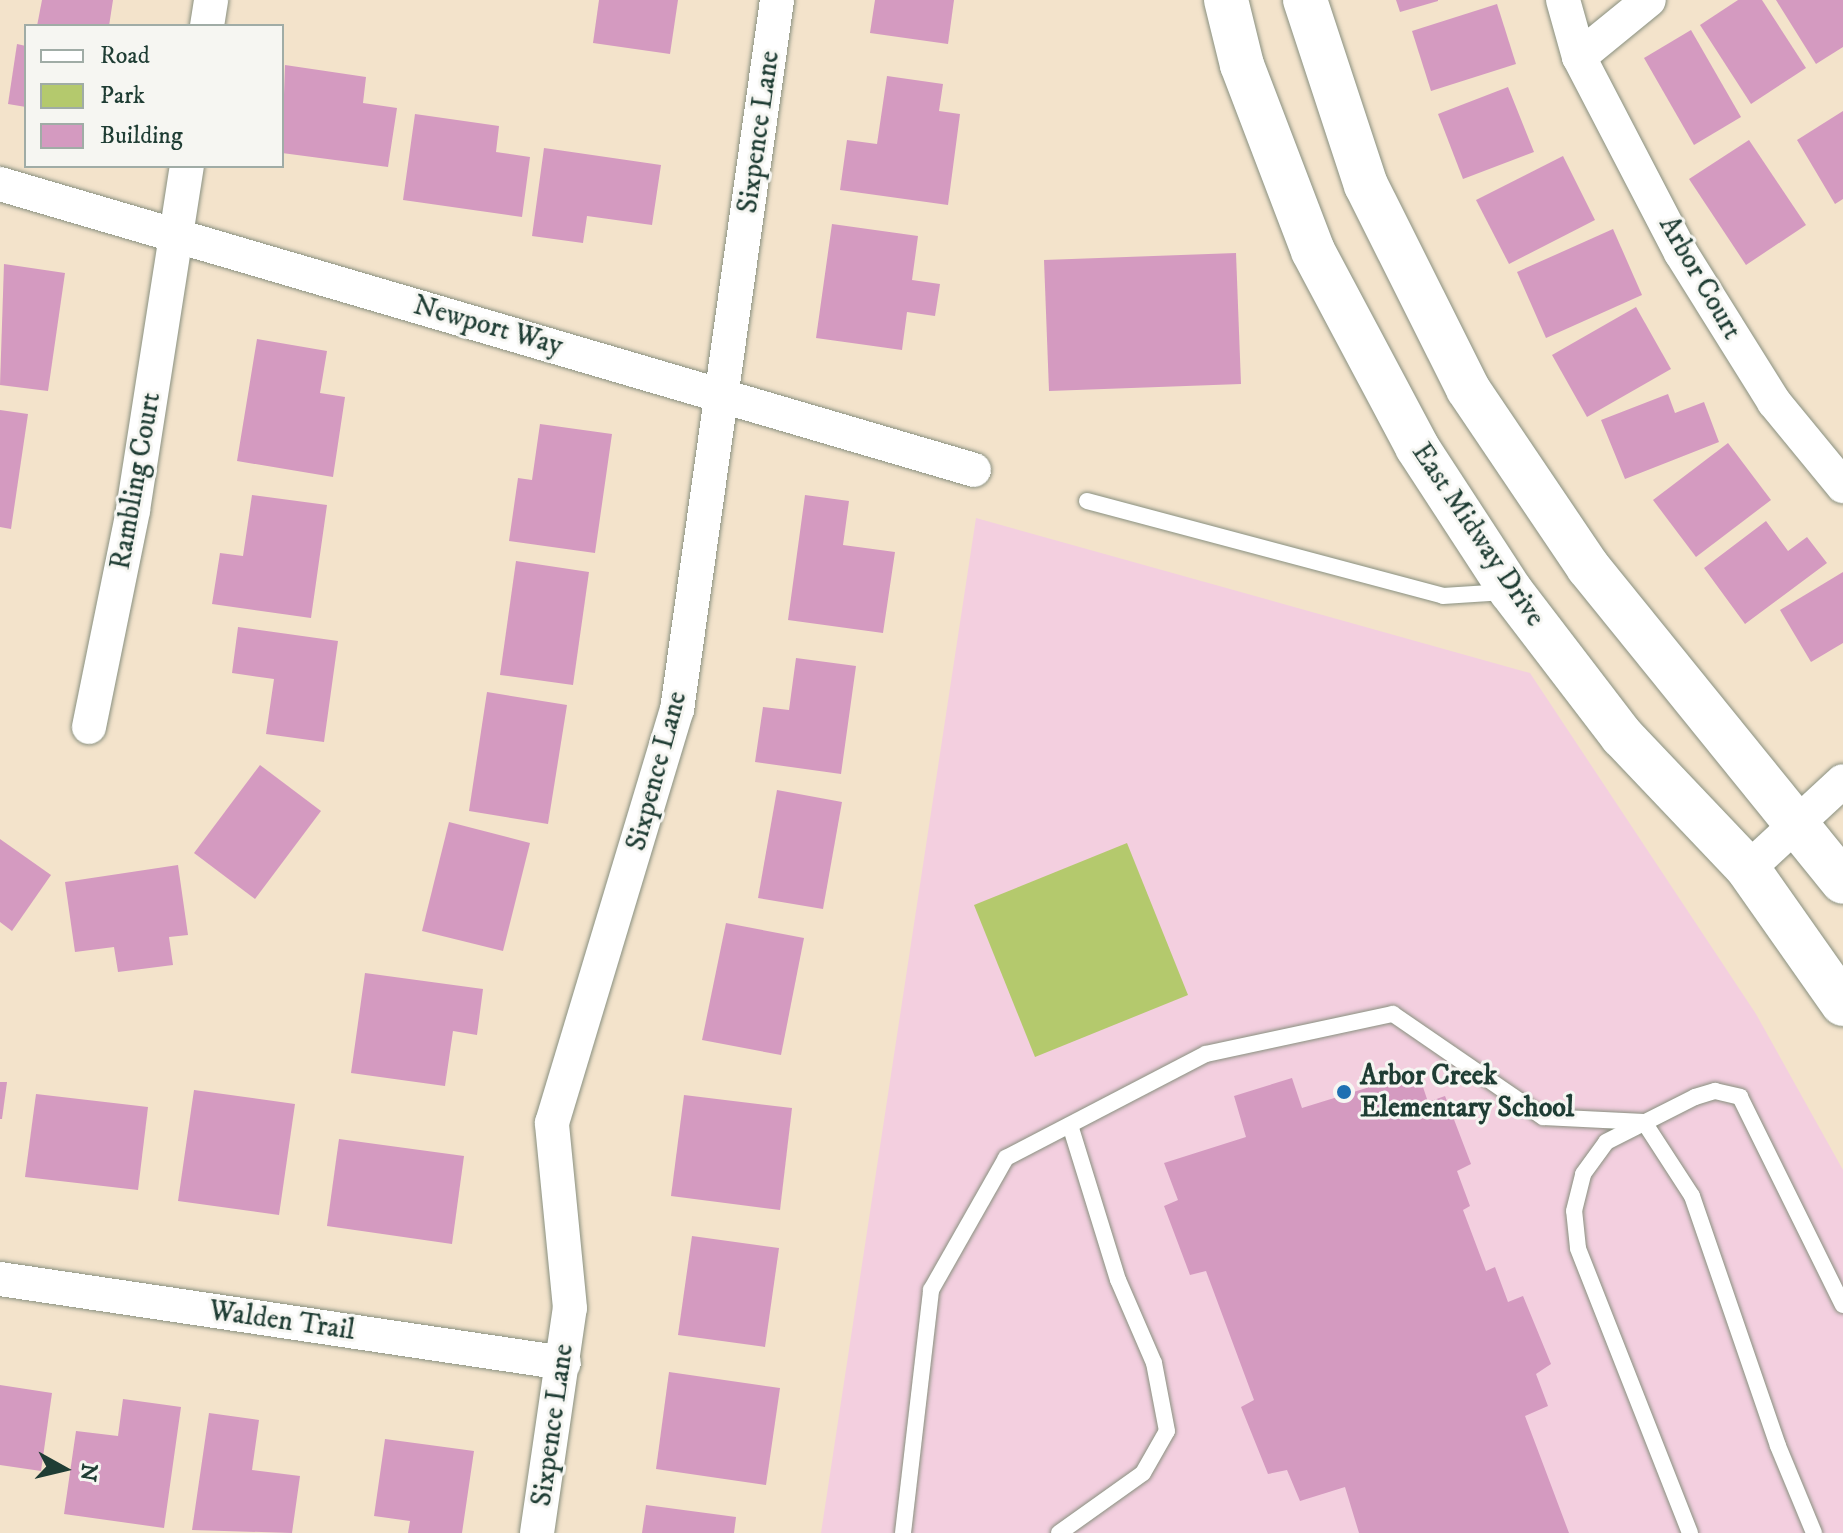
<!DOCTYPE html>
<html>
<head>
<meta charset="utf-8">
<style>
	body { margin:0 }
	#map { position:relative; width:1843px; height:1533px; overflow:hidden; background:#f3e3cb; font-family:"IM FELL DW Pica",serif }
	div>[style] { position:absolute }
	.built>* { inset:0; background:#f3cfdf }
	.green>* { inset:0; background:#b4c96d }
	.building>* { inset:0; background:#d49ac0 }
	.roads { filter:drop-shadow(0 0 2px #899080) drop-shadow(0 0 2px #899080) }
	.service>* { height:16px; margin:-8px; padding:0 8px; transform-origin:8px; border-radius:8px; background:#fff }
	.minor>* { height:34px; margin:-17px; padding:0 17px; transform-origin:17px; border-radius:17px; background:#fff }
	.secondary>* { height:44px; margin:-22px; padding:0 22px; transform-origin:22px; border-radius:22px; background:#fff }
	.dots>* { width:22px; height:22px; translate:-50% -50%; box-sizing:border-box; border:4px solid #f6f6f2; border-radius:50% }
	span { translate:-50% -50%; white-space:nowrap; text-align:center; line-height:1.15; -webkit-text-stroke:6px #f6f6f2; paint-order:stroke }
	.street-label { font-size:28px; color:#1f3d34 }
	.poi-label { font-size:28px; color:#1f3d34; font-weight:700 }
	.left { translate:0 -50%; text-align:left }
	.legend { position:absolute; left:24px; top:24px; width:260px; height:144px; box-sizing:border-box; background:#f6f6f2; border:2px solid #a0aca6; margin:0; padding:10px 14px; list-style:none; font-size:24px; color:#1f3d34 }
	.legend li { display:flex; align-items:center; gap:16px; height:40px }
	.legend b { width:40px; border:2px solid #a0aca6 }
	.north { position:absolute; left:24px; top:1429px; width:80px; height:80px; -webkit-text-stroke:6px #f6f6f2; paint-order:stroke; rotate:98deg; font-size:22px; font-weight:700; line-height:32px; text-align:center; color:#1f3d34 }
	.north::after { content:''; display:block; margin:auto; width:28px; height:36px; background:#1f3d34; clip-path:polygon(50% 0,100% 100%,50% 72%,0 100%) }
</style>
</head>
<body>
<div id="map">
	<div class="built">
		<div style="clip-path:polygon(976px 518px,1530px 673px,1756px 1014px,1843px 1170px,1843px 1533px,821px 1533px)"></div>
	</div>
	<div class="green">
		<div style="clip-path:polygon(1127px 843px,1188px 995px,1035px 1057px,974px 905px)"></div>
	</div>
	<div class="building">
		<div style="clip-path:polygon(42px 0,113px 0,109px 26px,37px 26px)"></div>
		<div style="clip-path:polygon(599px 0,678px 0,670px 54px,593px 43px)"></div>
		<div style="clip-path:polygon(875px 0,954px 0,948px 44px,870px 33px)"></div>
		<div style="clip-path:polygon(1396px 0,1438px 0,1438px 1px,1400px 12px)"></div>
		<div style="clip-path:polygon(1738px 0,1762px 0,1806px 68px,1751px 104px,1700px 25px)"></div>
		<div style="clip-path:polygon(1776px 0,1843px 0,1843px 47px,1816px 64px)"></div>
		<div style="clip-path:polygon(1497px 4px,1516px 64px,1431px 91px,1412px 31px)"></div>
		<div style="clip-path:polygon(1691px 30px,1741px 117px,1694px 145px,1644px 58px)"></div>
		<div style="clip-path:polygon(17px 44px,26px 46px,26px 107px,8px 104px)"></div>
		<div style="clip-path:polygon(285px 65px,366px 77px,363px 103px,397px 108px,388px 167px,282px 153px)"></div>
		<div style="clip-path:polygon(887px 76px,943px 84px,939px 111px,960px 114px,948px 205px,840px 190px,847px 140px,877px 144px)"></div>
		<div style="clip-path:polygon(1508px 87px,1534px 152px,1463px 179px,1438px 114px)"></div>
		<div style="clip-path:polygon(1843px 111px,1843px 199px,1835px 204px,1797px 140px)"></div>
		<div style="clip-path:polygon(415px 114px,499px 126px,496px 152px,530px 157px,522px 217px,403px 200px)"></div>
		<div style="clip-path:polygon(1749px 140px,1806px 225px,1746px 265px,1689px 179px)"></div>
		<div style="clip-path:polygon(544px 148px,661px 165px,652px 225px,587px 216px,583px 243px,532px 236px)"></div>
		<div style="clip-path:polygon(1563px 156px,1595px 220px,1509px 264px,1476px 200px)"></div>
		<div style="clip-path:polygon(832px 224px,918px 236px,912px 280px,940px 284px,935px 316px,907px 312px,902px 350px,816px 338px)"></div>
		<div style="clip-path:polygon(1613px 229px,1642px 295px,1546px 338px,1517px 272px)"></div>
		<div style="clip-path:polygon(1236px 253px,1241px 384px,1049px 391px,1044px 260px)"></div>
		<div style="clip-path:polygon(4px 264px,65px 273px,48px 391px,0 385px)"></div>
		<div style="clip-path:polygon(1636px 307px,1671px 369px,1587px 417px,1552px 355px)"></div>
		<div style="clip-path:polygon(257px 339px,327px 351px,320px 393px,345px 397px,333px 477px,237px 461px)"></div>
		<div style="clip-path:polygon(1668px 394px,1675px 413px,1704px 402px,1719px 442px,1625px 479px,1601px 420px)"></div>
		<div style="clip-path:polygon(0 410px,28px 414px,11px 529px,0 527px)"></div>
		<div style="clip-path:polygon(540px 424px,612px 434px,595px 553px,509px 541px,518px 478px,532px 480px)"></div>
		<div style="clip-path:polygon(1728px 443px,1771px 500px,1696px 557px,1653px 500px)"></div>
		<div style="clip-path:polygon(252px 495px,327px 505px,311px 618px,212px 604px,220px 553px,243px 556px)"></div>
		<div style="clip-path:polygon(805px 495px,849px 501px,843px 545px,895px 552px,883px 633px,788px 620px)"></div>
		<div style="clip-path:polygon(1766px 521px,1788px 551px,1807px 537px,1827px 563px,1745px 624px,1704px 568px)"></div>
		<div style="clip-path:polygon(516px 561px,589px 572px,573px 685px,500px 675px)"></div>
		<div style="clip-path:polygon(1843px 572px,1843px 643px,1811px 662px,1780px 610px)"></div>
		<div style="clip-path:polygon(238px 627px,338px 641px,324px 742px,266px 734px,274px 679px,232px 673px)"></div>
		<div style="clip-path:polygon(796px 658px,856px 666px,841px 774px,755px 762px,763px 707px,789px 710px)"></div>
		<div style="clip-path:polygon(487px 692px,567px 705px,548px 824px,469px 811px)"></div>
		<div style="clip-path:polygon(260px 765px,321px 811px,255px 899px,194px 853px)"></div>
		<div style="clip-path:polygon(777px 790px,842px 802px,823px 909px,758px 898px)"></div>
		<div style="clip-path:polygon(449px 822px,530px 843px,503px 951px,422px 931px)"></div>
		<div style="clip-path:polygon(0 839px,51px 875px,12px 931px,0 922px)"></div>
		<div style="clip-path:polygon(178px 865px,188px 935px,169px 937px,173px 965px,118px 972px,114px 947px,75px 952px,65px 882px)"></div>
		<div style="clip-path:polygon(726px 923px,804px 938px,781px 1055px,702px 1040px)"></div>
		<div style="clip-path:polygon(365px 973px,483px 989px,477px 1035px,453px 1031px,445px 1086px,351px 1073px)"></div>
		<div style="clip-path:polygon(1418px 1072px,1428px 1102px,1445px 1096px,1471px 1164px,1457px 1171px,1470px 1206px,1463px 1210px,1486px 1271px,1495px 1267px,1508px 1302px,1523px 1296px,1551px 1364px,1536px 1374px,1548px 1406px,1525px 1416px,1569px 1533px,1359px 1533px,1345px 1487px,1300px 1501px,1287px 1470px,1268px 1474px,1241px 1407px,1254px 1400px,1206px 1271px,1190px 1275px,1164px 1206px,1178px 1200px,1164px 1163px,1246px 1137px,1234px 1096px,1292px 1078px,1302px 1108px)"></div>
		<div style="clip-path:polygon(0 1082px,7px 1082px,2px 1119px,0 1119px)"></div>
		<div style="clip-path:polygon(194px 1090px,295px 1104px,279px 1215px,178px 1201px)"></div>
		<div style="clip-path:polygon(36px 1094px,148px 1107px,138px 1190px,25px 1177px)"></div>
		<div style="clip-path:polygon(684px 1095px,792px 1108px,780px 1210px,671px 1196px)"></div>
		<div style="clip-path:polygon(339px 1139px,464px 1156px,452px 1244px,327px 1226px)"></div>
		<div style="clip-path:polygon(692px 1236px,779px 1248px,765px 1347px,678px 1335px)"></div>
		<div style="clip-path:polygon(669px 1372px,780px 1388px,766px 1485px,656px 1469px)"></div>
		<div style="clip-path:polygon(0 1385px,52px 1393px,41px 1471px,0 1465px)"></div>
		<div style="clip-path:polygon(123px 1399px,181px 1407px,164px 1528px,64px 1514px,76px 1431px,118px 1436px)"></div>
		<div style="clip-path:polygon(209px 1413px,259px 1420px,252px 1470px,300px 1476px,292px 1533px,192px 1530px)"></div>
		<div style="clip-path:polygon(385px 1439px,474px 1451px,462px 1533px,408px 1533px,410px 1521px,374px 1516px)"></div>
		<div style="clip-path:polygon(646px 1505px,736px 1517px,734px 1533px,642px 1533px)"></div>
	</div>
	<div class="roads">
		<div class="service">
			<div style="left:1087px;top:501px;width:368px;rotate:14.9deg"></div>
			<div style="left:1443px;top:596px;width:62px;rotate:-3.7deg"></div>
			<div style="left:903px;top:1533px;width:245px;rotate:-83.4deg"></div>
			<div style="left:931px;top:1290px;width:152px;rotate:-60.4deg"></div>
			<div style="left:1006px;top:1158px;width:225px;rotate:-27.5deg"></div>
			<div style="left:1206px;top:1054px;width:191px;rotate:-12.1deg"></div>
			<div style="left:1393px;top:1014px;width:182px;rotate:34.5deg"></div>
			<div style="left:1543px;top:1117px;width:101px;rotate:2.8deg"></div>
			<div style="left:1644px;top:1122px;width:88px;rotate:57deg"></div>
			<div style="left:1692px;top:1196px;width:264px;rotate:71deg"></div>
			<div style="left:1778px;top:1446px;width:94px;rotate:67.5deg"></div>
			<div style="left:1059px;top:1533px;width:103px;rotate:-35.5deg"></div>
			<div style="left:1143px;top:1473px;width:48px;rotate:-60.3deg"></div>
			<div style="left:1167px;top:1431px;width:69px;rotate:-100.8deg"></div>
			<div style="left:1154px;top:1363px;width:90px;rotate:-113.4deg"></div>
			<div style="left:1118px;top:1280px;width:162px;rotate:-107.2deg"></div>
			<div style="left:1690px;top:1533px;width:306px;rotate:-111.5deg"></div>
			<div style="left:1578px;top:1248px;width:37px;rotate:-96deg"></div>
			<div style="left:1574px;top:1211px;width:38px;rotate:-76deg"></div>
			<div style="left:1583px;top:1174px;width:39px;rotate:-54deg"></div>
			<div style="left:1606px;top:1142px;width:100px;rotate:-26.8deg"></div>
			<div style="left:1695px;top:1097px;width:21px;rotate:-17deg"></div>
			<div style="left:1715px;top:1091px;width:26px;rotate:13deg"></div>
			<div style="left:1740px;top:1097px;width:232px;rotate:63.7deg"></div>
		</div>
		<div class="minor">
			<div style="left:1563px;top:0;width:59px;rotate:74.3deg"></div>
			<div style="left:1579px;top:57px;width:221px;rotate:62.5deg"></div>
			<div style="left:1681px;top:253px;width:176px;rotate:58deg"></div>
			<div style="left:1774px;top:402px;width:109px;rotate:50.6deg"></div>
			<div style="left:207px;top:26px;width:26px;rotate:-81deg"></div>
			<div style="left:1579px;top:57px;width:90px;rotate:-39.2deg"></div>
			<div style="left:0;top:184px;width:1015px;rotate:16.36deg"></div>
			<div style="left:89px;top:727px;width:221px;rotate:-78.5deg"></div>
			<div style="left:133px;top:510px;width:348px;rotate:-81.1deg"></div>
			<div style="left:1748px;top:869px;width:129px;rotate:-42.8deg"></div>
			<div style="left:0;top:1279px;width:570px;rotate:8.47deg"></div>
			<div style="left:537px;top:1533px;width:227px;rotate:-81.7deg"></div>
			<div style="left:570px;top:1308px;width:186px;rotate:-95.6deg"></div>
			<div style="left:552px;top:1123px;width:432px;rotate:-73.2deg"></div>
			<div style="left:677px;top:710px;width:717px;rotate:-81.98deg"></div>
		</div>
		<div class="secondary">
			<div style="left:1226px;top:0;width:67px;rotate:76.2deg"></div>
			<div style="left:1242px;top:65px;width:199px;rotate:69.1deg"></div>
			<div style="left:1313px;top:251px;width:222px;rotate:62deg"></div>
			<div style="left:1417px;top:447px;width:172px;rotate:56.9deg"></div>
			<div style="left:1511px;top:591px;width:183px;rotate:52.6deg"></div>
			<div style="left:1622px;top:736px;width:183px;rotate:46.5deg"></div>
			<div style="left:1748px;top:869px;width:165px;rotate:54.9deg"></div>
			<div style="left:1305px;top:0;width:195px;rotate:71.8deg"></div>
			<div style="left:1366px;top:185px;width:228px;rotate:63.4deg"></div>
			<div style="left:1468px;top:389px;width:215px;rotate:56deg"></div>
			<div style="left:1588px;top:567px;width:405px;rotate:51deg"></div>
		</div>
	</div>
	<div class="dots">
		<div style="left:1344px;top:1092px;background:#1f6fb2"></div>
	</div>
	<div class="street-label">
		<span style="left:759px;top:132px;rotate:-82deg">Sixpence Lane</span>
		<span style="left:1700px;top:278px;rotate:60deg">Arbor Court</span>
		<span style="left:488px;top:326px;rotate:16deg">Newport Way</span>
		<span style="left:136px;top:481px;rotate:-80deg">Rambling Court</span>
		<span style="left:1478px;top:535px;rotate:56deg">East Midway Drive</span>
		<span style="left:657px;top:771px;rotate:-75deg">Sixpence Lane</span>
		<span style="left:282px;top:1321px;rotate:8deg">Walden Trail</span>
		<span style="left:553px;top:1425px;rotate:-82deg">Sixpence Lane</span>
	</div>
	<div class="poi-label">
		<span class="left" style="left:1360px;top:1092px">Arbor Creek<br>Elementary School</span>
	</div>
	<ul class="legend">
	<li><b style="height:10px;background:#fff"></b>Road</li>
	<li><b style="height:22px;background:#b4c96d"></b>Park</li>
	<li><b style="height:22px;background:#d49ac0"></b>Building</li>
	</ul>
	<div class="north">N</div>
</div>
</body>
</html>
